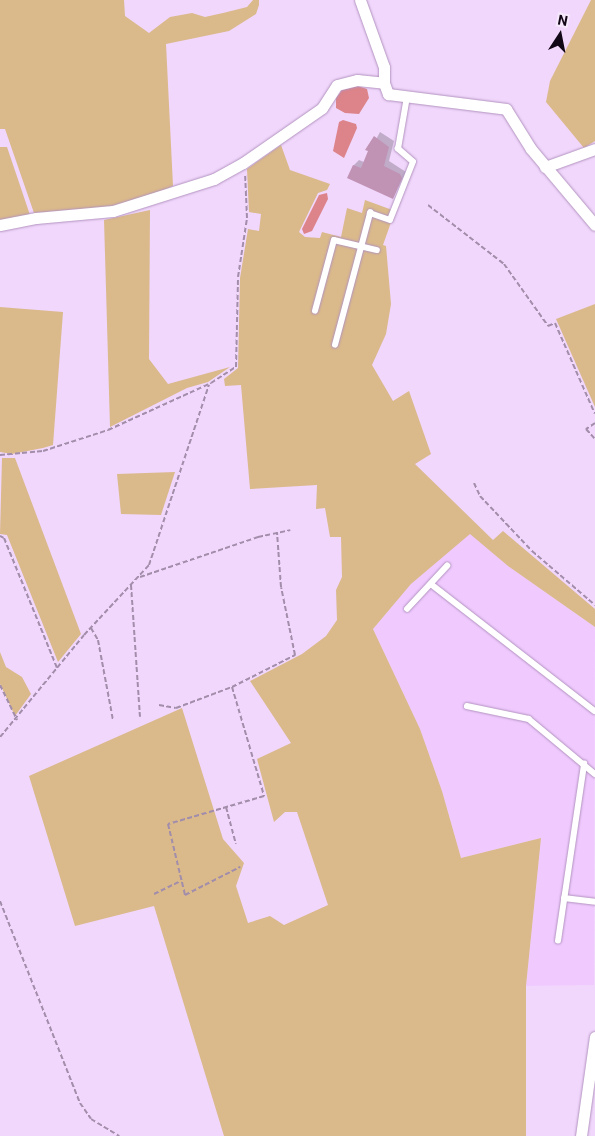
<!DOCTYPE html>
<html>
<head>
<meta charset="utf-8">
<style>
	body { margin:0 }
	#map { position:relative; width:595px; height:1136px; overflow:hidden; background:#f1d7fc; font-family:Roboto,sans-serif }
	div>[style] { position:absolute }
	.built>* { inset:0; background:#f0caff }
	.green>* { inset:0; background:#dab98b }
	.water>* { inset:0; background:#dc8489 }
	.shadow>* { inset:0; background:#0003 }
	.building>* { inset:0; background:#c092b4 }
	.path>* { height:2px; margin-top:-1px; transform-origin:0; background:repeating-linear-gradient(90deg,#a28daa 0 5px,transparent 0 7.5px) }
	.roads { filter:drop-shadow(0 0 1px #b293bf) drop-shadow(0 0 1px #b293bf) }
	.service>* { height:5.5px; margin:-2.75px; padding:0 2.75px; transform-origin:2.75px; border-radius:2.75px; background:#fff }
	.minor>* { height:11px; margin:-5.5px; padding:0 5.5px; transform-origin:5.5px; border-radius:5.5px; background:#fff }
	span { translate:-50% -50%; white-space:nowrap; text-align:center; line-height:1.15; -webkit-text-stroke:4px #f7e9fc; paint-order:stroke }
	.north { position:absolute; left:535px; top:10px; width:50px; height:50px; -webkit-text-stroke:4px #f7e9fc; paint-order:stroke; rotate:11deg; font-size:14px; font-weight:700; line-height:20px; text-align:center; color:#120716 }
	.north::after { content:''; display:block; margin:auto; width:18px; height:22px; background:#120716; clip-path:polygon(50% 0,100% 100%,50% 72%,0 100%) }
</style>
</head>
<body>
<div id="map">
	<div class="built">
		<div style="clip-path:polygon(470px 533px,508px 566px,595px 627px,594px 985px,526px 986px,541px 838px,461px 858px,442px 791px,420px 729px,373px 629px,411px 584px)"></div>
	</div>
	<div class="green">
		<div style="clip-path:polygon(0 0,124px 0,125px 16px,149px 33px,170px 17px,192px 13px,205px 17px,223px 13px,247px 7px,253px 0,259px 0,259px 5px,256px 14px,229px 31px,166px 44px,173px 186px,145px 199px,106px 207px,34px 213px,5px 129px,0 129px)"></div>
		<div style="clip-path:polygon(591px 0,595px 0,595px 141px,584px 148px,546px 102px,550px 81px)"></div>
		<div style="clip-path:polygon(281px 145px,290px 170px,330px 184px,327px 190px,318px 193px,299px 232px,305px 237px,320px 238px,322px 232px,341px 237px,347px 208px,362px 213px,365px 200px,395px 211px,383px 245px,386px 246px,391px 304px,386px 334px,372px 365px,393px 401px,409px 391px,431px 454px,415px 464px,493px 540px,503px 531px,595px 609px,595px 627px,508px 566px,470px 534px,411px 584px,373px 629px,420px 729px,442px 791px,461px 858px,541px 838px,526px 986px,526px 1136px,224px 1136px,154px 906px,75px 926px,29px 776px,182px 708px,223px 839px,244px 863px,236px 886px,248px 923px,270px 916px,284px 925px,328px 905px,297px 812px,285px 812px,274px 822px,257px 759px,291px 743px,250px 681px,302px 654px,326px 636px,337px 620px,336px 590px,342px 577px,341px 537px,330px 537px,325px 508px,316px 509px,317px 485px,250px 489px,241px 385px,225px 386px,224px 379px,238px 368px,240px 278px,248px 229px,259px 231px,261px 214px,249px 212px,247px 169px)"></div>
		<div style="clip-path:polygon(0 147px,7px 147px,30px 215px,0 221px)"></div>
		<div style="clip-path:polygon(150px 210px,149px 359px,168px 384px,230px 367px,208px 382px,187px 388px,110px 427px,104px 220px)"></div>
		<div style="clip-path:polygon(595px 304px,595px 407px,556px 319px)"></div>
		<div style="clip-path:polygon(0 307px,63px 312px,53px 445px,43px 448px,12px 454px,0 452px)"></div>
		<div style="clip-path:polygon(2px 458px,15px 458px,81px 634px,58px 662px,7px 535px,0 534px)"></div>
		<div style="clip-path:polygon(175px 472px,161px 515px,121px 514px,117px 474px)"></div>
		<div style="clip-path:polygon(0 652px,6px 667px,22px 677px,31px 694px,15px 716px,0 684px)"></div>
	</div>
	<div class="water">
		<div style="clip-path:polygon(358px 86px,367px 89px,369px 98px,359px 114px,345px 113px,336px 108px,336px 98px,342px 90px)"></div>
		<div style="clip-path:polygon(343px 120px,356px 124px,357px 128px,344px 158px,333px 151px,339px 122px)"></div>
		<div style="clip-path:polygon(327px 193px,328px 199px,312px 231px,304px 234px,302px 229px,319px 195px)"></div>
	</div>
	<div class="shadow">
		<div style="clip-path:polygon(380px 132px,394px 141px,389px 161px,406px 172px,393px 198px,349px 178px,354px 165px,359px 160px,364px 162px)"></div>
	</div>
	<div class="building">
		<div style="clip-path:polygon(374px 136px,389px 147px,384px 166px,400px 174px,402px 178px,393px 199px,347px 178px,353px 165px,361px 168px,368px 151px,365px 150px)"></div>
	</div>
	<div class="path">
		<div style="left:428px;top:205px;width:96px;rotate:37.8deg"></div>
		<div style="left:504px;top:264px;width:76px;rotate:54.6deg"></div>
		<div style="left:548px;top:326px;width:8px;rotate:-23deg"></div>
		<div style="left:555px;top:323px;width:99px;rotate:66.3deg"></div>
		<div style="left:595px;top:423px;width:11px;rotate:146deg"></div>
		<div style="left:586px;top:429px;width:13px;rotate:48deg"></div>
		<div style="left:0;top:455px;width:43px;rotate:-5.3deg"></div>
		<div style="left:43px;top:451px;width:68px;rotate:-17.9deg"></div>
		<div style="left:108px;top:430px;width:113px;rotate:-24.5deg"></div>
		<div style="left:211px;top:383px;width:30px;rotate:-33deg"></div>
		<div style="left:236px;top:367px;width:90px;rotate:-88.7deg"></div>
		<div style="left:238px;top:277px;width:60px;rotate:-81.3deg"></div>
		<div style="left:247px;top:218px;width:45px;rotate:-92.5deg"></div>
		<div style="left:474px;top:483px;width:14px;rotate:65deg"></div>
		<div style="left:480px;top:496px;width:76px;rotate:46.6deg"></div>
		<div style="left:532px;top:551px;width:83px;rotate:40.6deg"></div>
		<div style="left:0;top:536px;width:4px;rotate:27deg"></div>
		<div style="left:4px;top:538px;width:140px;rotate:67.8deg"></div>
		<div style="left:140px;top:577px;width:125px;rotate:-18.7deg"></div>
		<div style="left:258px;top:537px;width:33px;rotate:-12deg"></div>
		<div style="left:131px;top:585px;width:132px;rotate:86.1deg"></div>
		<div style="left:91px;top:628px;width:14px;rotate:60deg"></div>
		<div style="left:98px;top:640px;width:81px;rotate:79.4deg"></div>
		<div style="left:0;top:685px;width:39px;rotate:64deg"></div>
		<div style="left:232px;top:687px;width:114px;rotate:73.6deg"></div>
		<div style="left:264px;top:796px;width:100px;rotate:163.7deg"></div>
		<div style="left:168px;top:824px;width:73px;rotate:76.5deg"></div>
		<div style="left:185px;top:895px;width:62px;rotate:-27deg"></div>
		<div style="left:159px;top:705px;width:17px;rotate:10deg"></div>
		<div style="left:176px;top:708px;width:60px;rotate:-20.6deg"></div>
		<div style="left:232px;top:687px;width:71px;rotate:-26.9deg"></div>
		<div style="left:295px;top:655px;width:69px;rotate:-101.6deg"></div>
		<div style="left:281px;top:587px;width:55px;rotate:-94.2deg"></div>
		<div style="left:0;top:737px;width:132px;rotate:-50.5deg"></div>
		<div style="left:84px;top:635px;width:96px;rotate:-47.1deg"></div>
		<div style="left:149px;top:565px;width:190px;rotate:-71.6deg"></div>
		<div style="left:226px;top:807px;width:38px;rotate:75deg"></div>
		<div style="left:154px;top:894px;width:30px;rotate:-26deg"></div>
		<div style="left:0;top:901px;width:217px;rotate:68.4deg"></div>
		<div style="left:80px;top:1103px;width:19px;rotate:55deg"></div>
		<div style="left:91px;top:1119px;width:33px;rotate:31deg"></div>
	</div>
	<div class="roads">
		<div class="service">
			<div style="left:315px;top:311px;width:73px;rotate:-75deg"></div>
			<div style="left:334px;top:240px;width:44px;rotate:13.1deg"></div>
			<div style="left:335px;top:345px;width:137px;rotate:-75.1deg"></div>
			<div style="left:370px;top:213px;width:21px;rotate:19deg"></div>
			<div style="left:390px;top:220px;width:62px;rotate:-68.4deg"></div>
			<div style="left:413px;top:162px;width:20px;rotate:-139deg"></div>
			<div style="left:398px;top:149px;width:53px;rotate:-80.2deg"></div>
			<div style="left:431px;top:584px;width:207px;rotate:37.8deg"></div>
			<div style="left:407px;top:609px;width:59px;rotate:-47.1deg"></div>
			<div style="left:467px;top:706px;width:63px;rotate:11.8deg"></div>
			<div style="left:529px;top:719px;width:86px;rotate:39.8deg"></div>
			<div style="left:564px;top:898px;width:31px;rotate:7deg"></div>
			<div style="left:558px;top:941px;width:179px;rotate:-81.6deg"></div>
		</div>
		<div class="minor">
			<div style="left:360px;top:0;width:71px;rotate:70.3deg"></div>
			<div style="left:384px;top:67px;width:16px;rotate:90deg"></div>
			<div style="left:545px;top:167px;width:53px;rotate:-19.8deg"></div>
			<div style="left:0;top:225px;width:37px;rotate:-11deg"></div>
			<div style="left:36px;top:218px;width:77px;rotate:-5.2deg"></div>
			<div style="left:113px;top:211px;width:106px;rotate:-17.6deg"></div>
			<div style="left:214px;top:179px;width:33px;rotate:-29deg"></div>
			<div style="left:243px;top:163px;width:96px;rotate:-34.8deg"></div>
			<div style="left:322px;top:108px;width:27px;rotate:-57deg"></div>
			<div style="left:337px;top:85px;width:21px;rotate:-14deg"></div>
			<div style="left:357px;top:80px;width:27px;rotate:6deg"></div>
			<div style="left:384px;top:83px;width:12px;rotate:70deg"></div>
			<div style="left:388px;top:94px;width:119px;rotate:7.2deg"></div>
			<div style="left:506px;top:109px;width:47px;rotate:58deg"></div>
			<div style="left:531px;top:149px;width:99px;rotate:49.9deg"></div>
			<div style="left:581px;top:1136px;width:100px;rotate:-82deg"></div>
		</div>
	</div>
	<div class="north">N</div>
</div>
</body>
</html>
